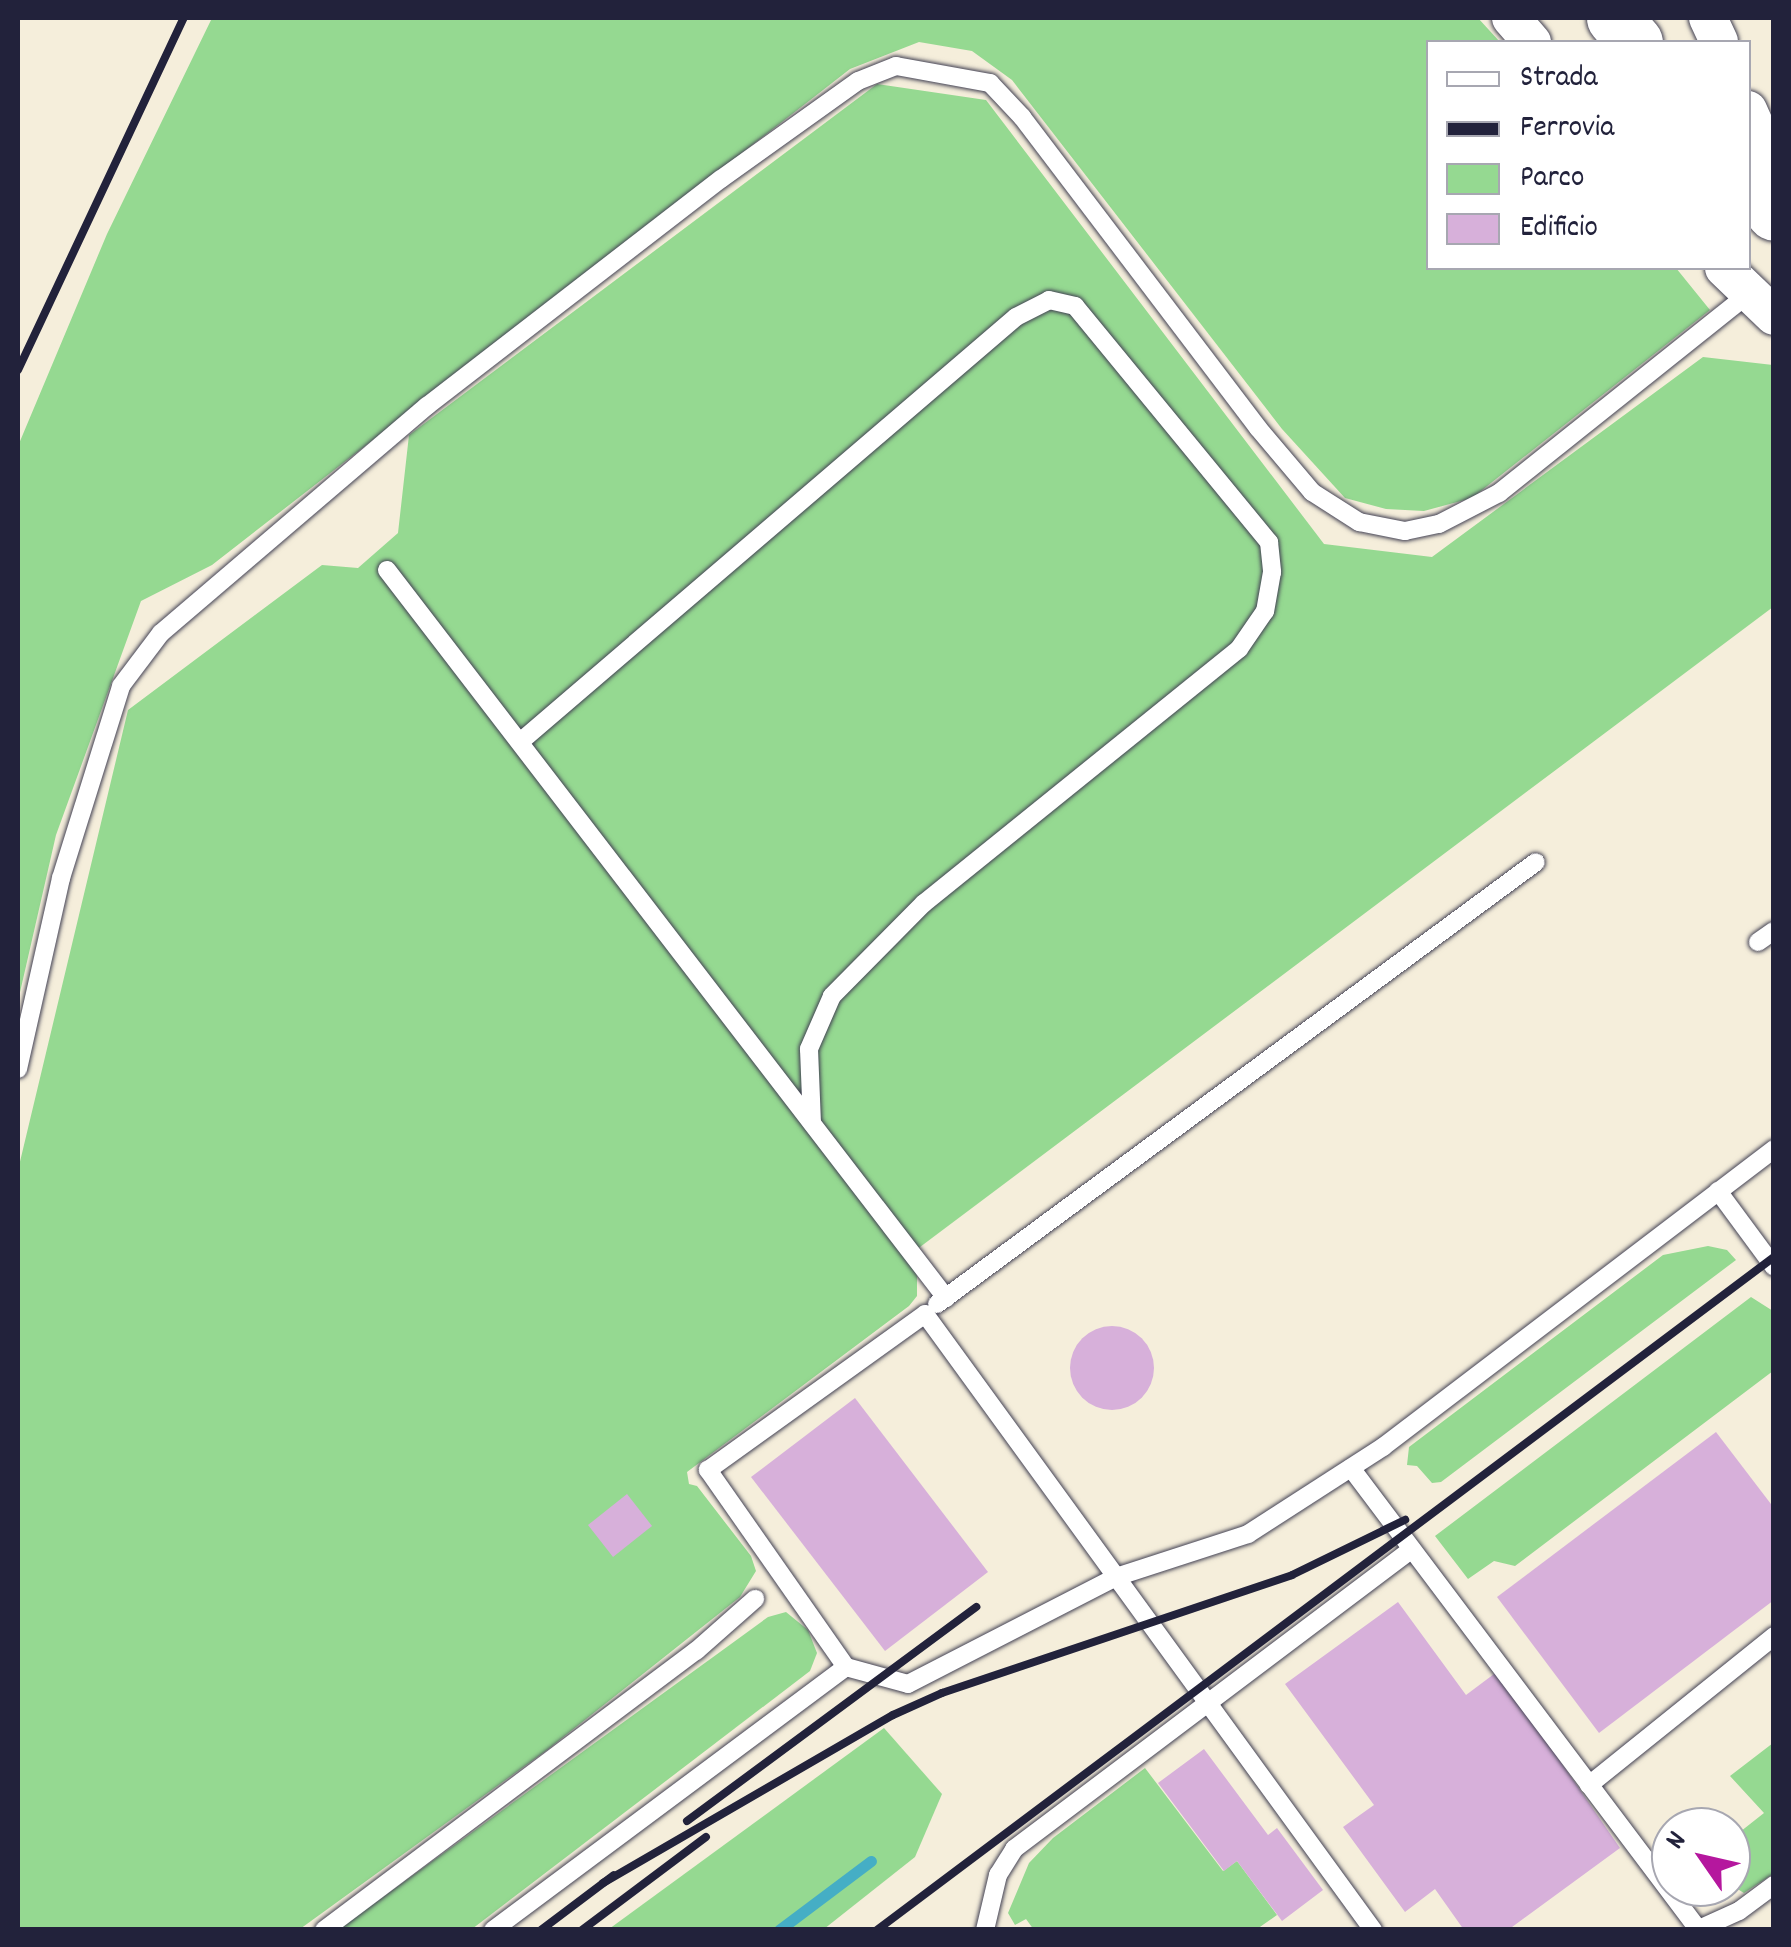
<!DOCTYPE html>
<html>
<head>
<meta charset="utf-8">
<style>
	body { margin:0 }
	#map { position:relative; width:1791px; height:1947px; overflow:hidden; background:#f5eedb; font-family:Dekko,sans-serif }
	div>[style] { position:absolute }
	.green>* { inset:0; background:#95d991 }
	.stream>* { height:11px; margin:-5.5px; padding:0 5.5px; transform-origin:5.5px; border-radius:5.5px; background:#45aec5 }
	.building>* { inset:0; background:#d7b0da }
	.round { border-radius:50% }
	.roads { filter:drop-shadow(0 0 2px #424153) drop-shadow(0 0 2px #424153) }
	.service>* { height:18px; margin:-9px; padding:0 9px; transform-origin:9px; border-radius:9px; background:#fff }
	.minor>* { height:38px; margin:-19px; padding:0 19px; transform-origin:19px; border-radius:19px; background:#fff }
	.primary>* { height:55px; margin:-27.5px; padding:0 27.5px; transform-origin:27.5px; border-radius:27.5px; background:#fff }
	.rail>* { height:8px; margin:-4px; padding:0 4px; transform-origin:4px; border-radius:4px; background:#22223b }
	span { translate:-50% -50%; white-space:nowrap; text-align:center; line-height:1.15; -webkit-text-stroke:8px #fff; paint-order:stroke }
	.frame { position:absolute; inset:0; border:20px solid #22223b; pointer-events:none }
	.legend { position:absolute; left:1426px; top:40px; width:325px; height:230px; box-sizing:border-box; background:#fff; border:2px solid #a7a7b1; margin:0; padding:12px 18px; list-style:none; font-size:30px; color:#22223b }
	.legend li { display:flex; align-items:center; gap:20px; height:50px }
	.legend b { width:50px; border:2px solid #a7a7b1 }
	.north { position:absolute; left:1651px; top:1807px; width:100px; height:100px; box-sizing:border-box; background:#fff; border:2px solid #a7a7b1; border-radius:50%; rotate:304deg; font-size:28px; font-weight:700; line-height:40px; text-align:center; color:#22223b }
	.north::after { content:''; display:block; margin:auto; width:35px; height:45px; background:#b5179e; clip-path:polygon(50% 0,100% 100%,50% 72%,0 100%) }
</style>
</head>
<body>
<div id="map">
	<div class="green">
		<div style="clip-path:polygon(212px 18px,1478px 18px,1500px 42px,1428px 42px,1428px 268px,1676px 268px,1710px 310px,1472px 498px,1424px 511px,1386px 509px,1345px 498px,1282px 429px,1012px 80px,972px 51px,919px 42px,850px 69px,212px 565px,141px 601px,56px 835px,18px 1001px,18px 446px,107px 234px)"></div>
		<div style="clip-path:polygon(877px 84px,986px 100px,1324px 544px,1432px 557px,1703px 357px,1773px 365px,1773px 607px,908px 1256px,917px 1276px,917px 1296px,909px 1306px,687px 1472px,689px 1484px,697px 1486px,751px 1556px,756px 1571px,740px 1597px,547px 1750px,300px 1929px,18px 1930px,18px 1170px,128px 710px,322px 565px,358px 568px,398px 533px,409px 435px)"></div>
		<div style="clip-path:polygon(1708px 1246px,1727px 1250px,1736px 1260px,1441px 1482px,1432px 1483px,1417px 1466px,1407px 1465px,1409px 1447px,1663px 1255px)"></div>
		<div style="clip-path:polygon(1751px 1297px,1773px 1311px,1773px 1371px,1515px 1566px,1494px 1561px,1468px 1579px,1435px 1536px)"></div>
		<div style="clip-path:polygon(786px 1612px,808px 1630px,817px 1653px,810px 1671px,472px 1929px,339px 1929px,768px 1617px)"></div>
		<div style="clip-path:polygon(884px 1728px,942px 1794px,915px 1857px,824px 1929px,609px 1929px)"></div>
		<div style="clip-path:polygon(1773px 1743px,1773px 1874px,1744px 1893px,1731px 1885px,1731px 1839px,1764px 1813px,1730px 1776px)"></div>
		<div style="clip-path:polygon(1145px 1768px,1223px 1871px,1237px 1861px,1277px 1915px,1257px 1929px,1034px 1930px,1026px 1919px,1015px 1925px,1008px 1913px,1029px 1863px,1053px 1838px)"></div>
	</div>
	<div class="stream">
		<div style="left:779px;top:1930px;width:115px;rotate:-36.9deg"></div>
	</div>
	<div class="building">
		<div class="round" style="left:1070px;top:1326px;width:84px;height:84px"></div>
		<div style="clip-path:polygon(855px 1398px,988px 1572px,885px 1651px,751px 1477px)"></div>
		<div style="clip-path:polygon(1716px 1432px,1774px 1508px,1774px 1600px,1599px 1733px,1497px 1597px)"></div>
		<div style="clip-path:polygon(627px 1494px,652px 1526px,613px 1557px,588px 1525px)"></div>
		<div style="clip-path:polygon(1398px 1602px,1466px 1695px,1498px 1671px,1620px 1848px,1508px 1930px,1464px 1930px,1435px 1889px,1405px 1912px,1343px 1827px,1374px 1805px,1285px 1684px)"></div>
		<div style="clip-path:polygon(1204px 1749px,1268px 1835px,1277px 1828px,1323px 1890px,1282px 1921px,1237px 1861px,1224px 1871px,1158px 1783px)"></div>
	</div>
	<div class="roads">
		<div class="service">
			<div style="left:387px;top:570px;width:918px;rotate:52.48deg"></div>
			<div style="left:520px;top:742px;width:653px;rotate:-40.59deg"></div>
			<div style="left:1016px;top:317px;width:37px;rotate:-27deg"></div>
			<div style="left:1049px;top:300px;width:27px;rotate:13deg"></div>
			<div style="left:1075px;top:306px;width:306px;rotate:50.6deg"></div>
			<div style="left:1269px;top:542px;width:30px;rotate:84deg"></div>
			<div style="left:1272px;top:572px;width:40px;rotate:100deg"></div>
			<div style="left:1265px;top:611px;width:46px;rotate:124.4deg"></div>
			<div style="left:1239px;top:649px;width:405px;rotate:141.1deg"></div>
			<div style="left:924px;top:903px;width:131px;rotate:134.7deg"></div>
			<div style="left:832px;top:996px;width:58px;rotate:113.5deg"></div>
			<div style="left:809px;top:1049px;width:74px;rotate:87.7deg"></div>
			<div style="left:1758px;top:942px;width:19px;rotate:-35deg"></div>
			<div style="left:18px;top:1069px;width:196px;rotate:-77.3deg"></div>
			<div style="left:61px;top:878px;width:201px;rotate:-72.6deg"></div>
			<div style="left:121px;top:686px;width:66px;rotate:-53deg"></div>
			<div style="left:161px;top:633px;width:350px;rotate:-40.5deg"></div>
			<div style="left:427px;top:406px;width:371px;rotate:-37.7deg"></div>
			<div style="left:721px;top:179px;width:168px;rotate:-35.6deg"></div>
			<div style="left:858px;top:81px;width:41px;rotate:-21.5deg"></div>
			<div style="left:896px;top:66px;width:96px;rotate:10.3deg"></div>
			<div style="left:990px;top:83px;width:47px;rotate:46.7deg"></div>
			<div style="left:1022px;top:117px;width:390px;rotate:52.8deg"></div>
			<div style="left:1258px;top:428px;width:84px;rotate:49.8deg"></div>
			<div style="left:1312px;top:492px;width:56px;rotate:32.6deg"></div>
			<div style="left:1359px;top:522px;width:47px;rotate:11.1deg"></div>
			<div style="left:1405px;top:531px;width:35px;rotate:-12deg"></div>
			<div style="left:1439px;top:524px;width:68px;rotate:-27.3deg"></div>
			<div style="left:1499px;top:493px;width:317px;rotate:-38.6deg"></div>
			<div style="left:1718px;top:1191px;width:94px;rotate:53.6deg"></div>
			<div style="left:937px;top:1304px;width:744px;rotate:-36.42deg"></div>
			<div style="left:1351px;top:1468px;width:577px;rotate:53.03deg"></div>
			<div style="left:846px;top:1667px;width:64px;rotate:15.3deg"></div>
			<div style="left:908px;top:1684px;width:234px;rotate:-27.2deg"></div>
			<div style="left:1116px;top:1577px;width:139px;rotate:-18deg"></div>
			<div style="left:1248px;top:1534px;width:161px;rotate:-32.8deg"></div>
			<div style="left:1383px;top:1447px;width:492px;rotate:-37.3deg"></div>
			<div style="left:1589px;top:1785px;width:238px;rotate:-38.8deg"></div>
			<div style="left:324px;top:1930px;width:465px;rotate:-36.9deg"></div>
			<div style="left:696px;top:1651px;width:79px;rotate:-41.4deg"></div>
			<div style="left:493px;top:1930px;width:440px;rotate:-36.7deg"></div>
			<div style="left:846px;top:1667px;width:241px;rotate:-125deg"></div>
			<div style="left:708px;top:1470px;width:267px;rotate:-35.7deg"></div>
			<div style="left:925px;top:1314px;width:762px;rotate:53.97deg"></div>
			<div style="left:985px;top:1930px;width:57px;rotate:-76.7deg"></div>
			<div style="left:998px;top:1875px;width:31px;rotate:-58deg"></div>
			<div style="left:1014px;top:1849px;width:498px;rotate:-37deg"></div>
			<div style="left:1697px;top:1930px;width:46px;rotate:-24.3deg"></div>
			<div style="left:1739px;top:1911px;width:44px;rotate:-36.6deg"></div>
		</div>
		<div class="minor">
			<div style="left:1511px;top:18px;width:32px;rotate:49deg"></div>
			<div style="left:1708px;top:18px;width:26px;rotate:65deg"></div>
			<div style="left:1748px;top:110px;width:64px;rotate:65.9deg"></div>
			<div style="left:1724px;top:268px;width:69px;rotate:43.8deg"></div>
		</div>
		<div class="primary">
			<div style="left:1614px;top:18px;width:32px;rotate:49deg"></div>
			<div style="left:1748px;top:182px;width:40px;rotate:50deg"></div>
		</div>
	</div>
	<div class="rail">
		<div style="left:18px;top:370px;width:389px;rotate:-64.8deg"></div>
		<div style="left:687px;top:1821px;width:360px;rotate:-36.5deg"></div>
		<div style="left:603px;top:1883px;width:335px;rotate:-30.1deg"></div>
		<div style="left:893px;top:1715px;width:54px;rotate:-24.2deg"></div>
		<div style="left:942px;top:1693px;width:369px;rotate:-18.6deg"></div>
		<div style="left:1292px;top:1575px;width:126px;rotate:-26deg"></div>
		<div style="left:541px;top:1930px;width:91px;rotate:-37deg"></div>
		<div style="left:582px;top:1930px;width:155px;rotate:-36.9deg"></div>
		<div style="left:877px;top:1930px;width:1121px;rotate:-36.88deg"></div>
	</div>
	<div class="frame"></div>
	<ul class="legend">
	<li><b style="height:12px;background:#fff"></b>Strada</li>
	<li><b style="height:12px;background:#22223b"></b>Ferrovia</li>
	<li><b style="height:28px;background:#95d991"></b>Parco</li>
	<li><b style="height:28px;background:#d7b0da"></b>Edificio</li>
	</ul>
	<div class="north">N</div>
</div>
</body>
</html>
